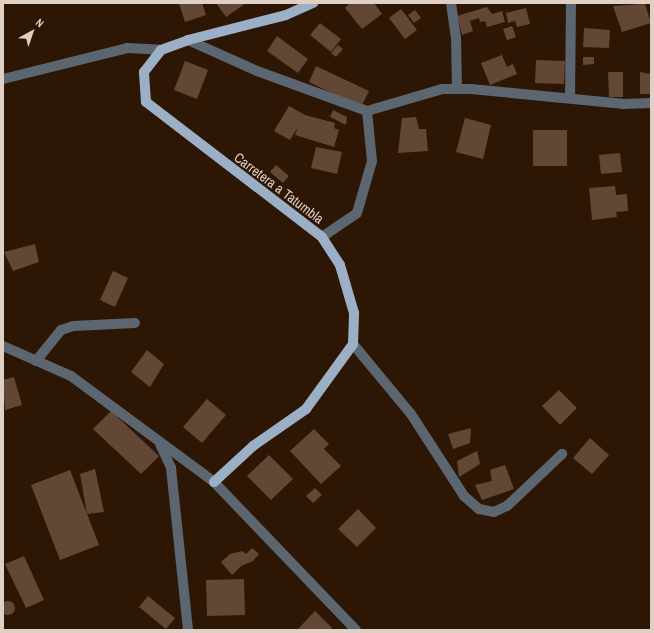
<!DOCTYPE html>
<html>
<head>
<meta charset="utf-8">
<style>
	body { margin:0 }
	#map { position:relative; width:654px; height:633px; overflow:hidden; background:#2d1704; font-family:"Archivo Narrow",sans-serif }
	div>[style] { position:absolute }
	.building>* { inset:0; background:#624834 }
	.round { border-radius:50% }
	.minor>* { height:10px; margin:-5px; padding:0 5px; transform-origin:5px; border-radius:5px; background:#5c6671 }
	.major>* { height:10px; margin:-5px; padding:0 5px; transform-origin:5px; border-radius:5px; background:#9bb0c6 }
	span { translate:-50% -50%; white-space:nowrap; text-align:center; line-height:1.15; -webkit-text-stroke:3.5px #2d1704; paint-order:stroke }
	.street-label { font-size:14px; color:#dfcfc4 }
	.frame { position:absolute; inset:0; border:4px solid #dfcfc4; pointer-events:none }
	.north { position:absolute; left:12px; top:12px; width:40px; height:40px; -webkit-text-stroke:3px #2d1704; paint-order:stroke; rotate:40deg; font-size:11px; font-weight:700; line-height:16px; text-align:center; color:#dfcfc4 }
	.north::after { content:''; display:block; margin:auto; width:14px; height:18px; background:#dfcfc4; clip-path:polygon(50% 0,100% 100%,50% 72%,0 100%) }
</style>
</head>
<body>
<div id="map">
	<div class="building">
		<div style="clip-path:polygon(179px 3px,202px 3px,206px 15px,185px 22px)"></div>
		<div style="clip-path:polygon(216px 3px,246px 3px,226px 17px)"></div>
		<div style="clip-path:polygon(350px 3px,374px 3px,382px 14px,362px 29px,345px 8px)"></div>
		<div style="clip-path:polygon(645px 4px,651px 23px,622px 32px,613px 6px)"></div>
		<div style="clip-path:polygon(487px 7px,492px 14px,502px 11px,505px 22px,487px 27px,485px 21px,480px 22px,479px 18px,470px 21px,473px 31px,462px 35px,457px 16px)"></div>
		<div style="clip-path:polygon(526px 8px,530px 24px,517px 27px,515px 21px,508px 23px,506px 13px)"></div>
		<div style="clip-path:polygon(401px 9px,417px 30px,405px 39px,389px 18px)"></div>
		<div style="clip-path:polygon(415px 10px,421px 18px,414px 23px,408px 15px)"></div>
		<div style="clip-path:polygon(320px 23px,341px 39px,331px 52px,310px 35px)"></div>
		<div style="clip-path:polygon(512px 26px,516px 37px,507px 40px,503px 29px)"></div>
		<div style="clip-path:polygon(584px 28px,610px 30px,609px 48px,583px 47px)"></div>
		<div style="clip-path:polygon(277px 36px,308px 59px,298px 73px,267px 51px)"></div>
		<div style="clip-path:polygon(338px 45px,343px 49px,336px 57px,331px 53px)"></div>
		<div style="clip-path:polygon(502px 55px,507px 67px,513px 64px,517px 74px,490px 85px,481px 63px)"></div>
		<div style="clip-path:polygon(583px 57px,594px 57px,594px 64px,583px 65px)"></div>
		<div style="clip-path:polygon(536px 60px,565px 61px,564px 84px,535px 83px)"></div>
		<div style="clip-path:polygon(185px 61px,208px 70px,197px 99px,174px 90px)"></div>
		<div style="clip-path:polygon(316px 66px,369px 91px,361px 107px,309px 82px)"></div>
		<div style="clip-path:polygon(608px 72px,623px 72px,623px 97px,609px 97px)"></div>
		<div style="clip-path:polygon(640px 72px,651px 74px,651px 94px,640px 94px)"></div>
		<div style="clip-path:polygon(289px 106px,305px 115px,335px 123px,334px 128px,339px 130px,334px 147px,295px 135px,298px 127px,290px 140px,274px 131px)"></div>
		<div style="clip-path:polygon(333px 110px,347px 117px,346px 125px,330px 117px)"></div>
		<div style="clip-path:polygon(416px 117px,419px 129px,426px 129px,428px 151px,398px 153px,402px 118px)"></div>
		<div style="clip-path:polygon(465px 118px,491px 125px,483px 159px,456px 152px)"></div>
		<div style="clip-path:polygon(533px 130px,567px 130px,567px 166px,533px 166px)"></div>
		<div style="clip-path:polygon(316px 147px,342px 152px,337px 174px,311px 168px)"></div>
		<div style="clip-path:polygon(620px 153px,622px 172px,601px 174px,599px 155px)"></div>
		<div style="clip-path:polygon(276px 165px,289px 176px,283px 183px,270px 172px)"></div>
		<div style="clip-path:polygon(615px 186px,616px 195px,627px 194px,628px 211px,616px 212px,617px 217px,592px 220px,589px 188px)"></div>
		<div style="clip-path:polygon(35px 244px,39px 262px,13px 271px,4px 252px)"></div>
		<div style="clip-path:polygon(113px 271px,128px 278px,115px 307px,100px 300px)"></div>
		<div style="clip-path:polygon(147px 350px,164px 364px,150px 387px,131px 372px)"></div>
		<div style="clip-path:polygon(14px 377px,22px 405px,5px 410px,3px 380px)"></div>
		<div style="clip-path:polygon(559px 390px,577px 408px,560px 425px,542px 406px)"></div>
		<div style="clip-path:polygon(207px 399px,226px 415px,202px 443px,183px 427px)"></div>
		<div style="clip-path:polygon(111px 411px,159px 456px,141px 474px,93px 429px)"></div>
		<div style="clip-path:polygon(471px 428px,470px 443px,453px 449px,448px 434px)"></div>
		<div style="clip-path:polygon(314px 429px,329px 444px,324px 449px,341px 466px,321px 484px,290px 451px)"></div>
		<div style="clip-path:polygon(590px 438px,609px 455px,592px 474px,573px 458px)"></div>
		<div style="clip-path:polygon(477px 451px,480px 464px,459px 477px,457px 461px)"></div>
		<div style="clip-path:polygon(269px 455px,293px 479px,271px 500px,247px 476px)"></div>
		<div style="clip-path:polygon(505px 465px,514px 489px,482px 500px,475px 485px,492px 481px,490px 470px)"></div>
		<div style="clip-path:polygon(95px 469px,104px 512px,87px 514px,99px 545px,60px 560px,31px 485px,70px 470px,87px 514px,80px 474px)"></div>
		<div style="clip-path:polygon(315px 488px,322px 495px,313px 503px,306px 496px)"></div>
		<div style="clip-path:polygon(358px 509px,376px 528px,357px 547px,338px 529px)"></div>
		<div style="clip-path:polygon(252px 548px,259px 554px,253px 561px,241px 566px,232px 575px,221px 562px,230px 554px,242px 551px,246px 554px)"></div>
		<div style="clip-path:polygon(24px 556px,44px 600px,26px 608px,5px 564px)"></div>
		<div style="clip-path:polygon(244px 579px,245px 615px,207px 616px,206px 580px)"></div>
		<div style="clip-path:polygon(148px 596px,175px 618px,166px 629px,139px 607px)"></div>
		<div class="round" style="left:1px;top:601px;width:14px;height:14px"></div>
		<div style="clip-path:polygon(315px 611px,332px 628px,330px 630px,297px 630px)"></div>
	</div>
	<div class="minor">
		<div style="left:451px;top:3px;width:34px;rotate:82deg"></div>
		<div style="left:456px;top:37px;width:52px;rotate:88.9deg"></div>
		<div style="left:188px;top:40px;width:76px;rotate:24.2deg"></div>
		<div style="left:257px;top:71px;width:117px;rotate:20deg"></div>
		<div style="left:367px;top:111px;width:78px;rotate:-16.3deg"></div>
		<div style="left:442px;top:89px;width:29px"></div>
		<div style="left:471px;top:89px;width:154px;rotate:5.6deg"></div>
		<div style="left:624px;top:104px;width:27px;rotate:-2deg"></div>
		<div style="left:3px;top:79px;width:128px;rotate:-14deg"></div>
		<div style="left:127px;top:48px;width:34px;rotate:3deg"></div>
		<div style="left:570px;top:98px;width:95px;rotate:-89.4deg"></div>
		<div style="left:322px;top:237px;width:42px;rotate:-34.4deg"></div>
		<div style="left:357px;top:213px;width:54px;rotate:-73.9deg"></div>
		<div style="left:372px;top:161px;width:50px;rotate:-95.7deg"></div>
		<div style="left:353px;top:344px;width:91px;rotate:50.4deg"></div>
		<div style="left:411px;top:414px;width:98px;rotate:57.1deg"></div>
		<div style="left:464px;top:496px;width:20px;rotate:41deg"></div>
		<div style="left:479px;top:509px;width:15px;rotate:11deg"></div>
		<div style="left:494px;top:512px;width:14px;rotate:-25deg"></div>
		<div style="left:507px;top:506px;width:76px;rotate:-43.4deg"></div>
		<div style="left:3px;top:346px;width:74px;rotate:23.8deg"></div>
		<div style="left:71px;top:376px;width:178px;rotate:36.5deg"></div>
		<div style="left:214px;top:482px;width:205px;rotate:46.2deg"></div>
		<div style="left:36px;top:361px;width:40px;rotate:-51deg"></div>
		<div style="left:61px;top:330px;width:13px;rotate:-18deg"></div>
		<div style="left:73px;top:326px;width:62px;rotate:-2.8deg"></div>
		<div style="left:160px;top:444px;width:26px;rotate:65deg"></div>
		<div style="left:171px;top:468px;width:163px;rotate:84deg"></div>
	</div>
	<div class="major">
		<div style="left:214px;top:482px;width:53px;rotate:-42.7deg"></div>
		<div style="left:253px;top:446px;width:65px;rotate:-34.9deg"></div>
		<div style="left:306px;top:409px;width:80px;rotate:-54.1deg"></div>
		<div style="left:353px;top:344px;width:31px;rotate:-88deg"></div>
		<div style="left:354px;top:313px;width:50px;rotate:-106.3deg"></div>
		<div style="left:340px;top:265px;width:33px;rotate:-123deg"></div>
		<div style="left:322px;top:237px;width:222px;rotate:-142.5deg"></div>
		<div style="left:146px;top:102px;width:30px;rotate:-94deg"></div>
		<div style="left:144px;top:72px;width:28px;rotate:-52deg"></div>
		<div style="left:161px;top:50px;width:29px;rotate:-20deg"></div>
		<div style="left:188px;top:40px;width:101px;rotate:-14.3deg"></div>
		<div style="left:286px;top:15px;width:30px;rotate:-24deg"></div>
	</div>
	<div class="street-label">
		<span style="left:279px;top:188px;rotate:37deg">Carretera a Tatumbla</span>
	</div>
	<div class="frame"></div>
	<div class="north">N</div>
</div>
</body>
</html>
